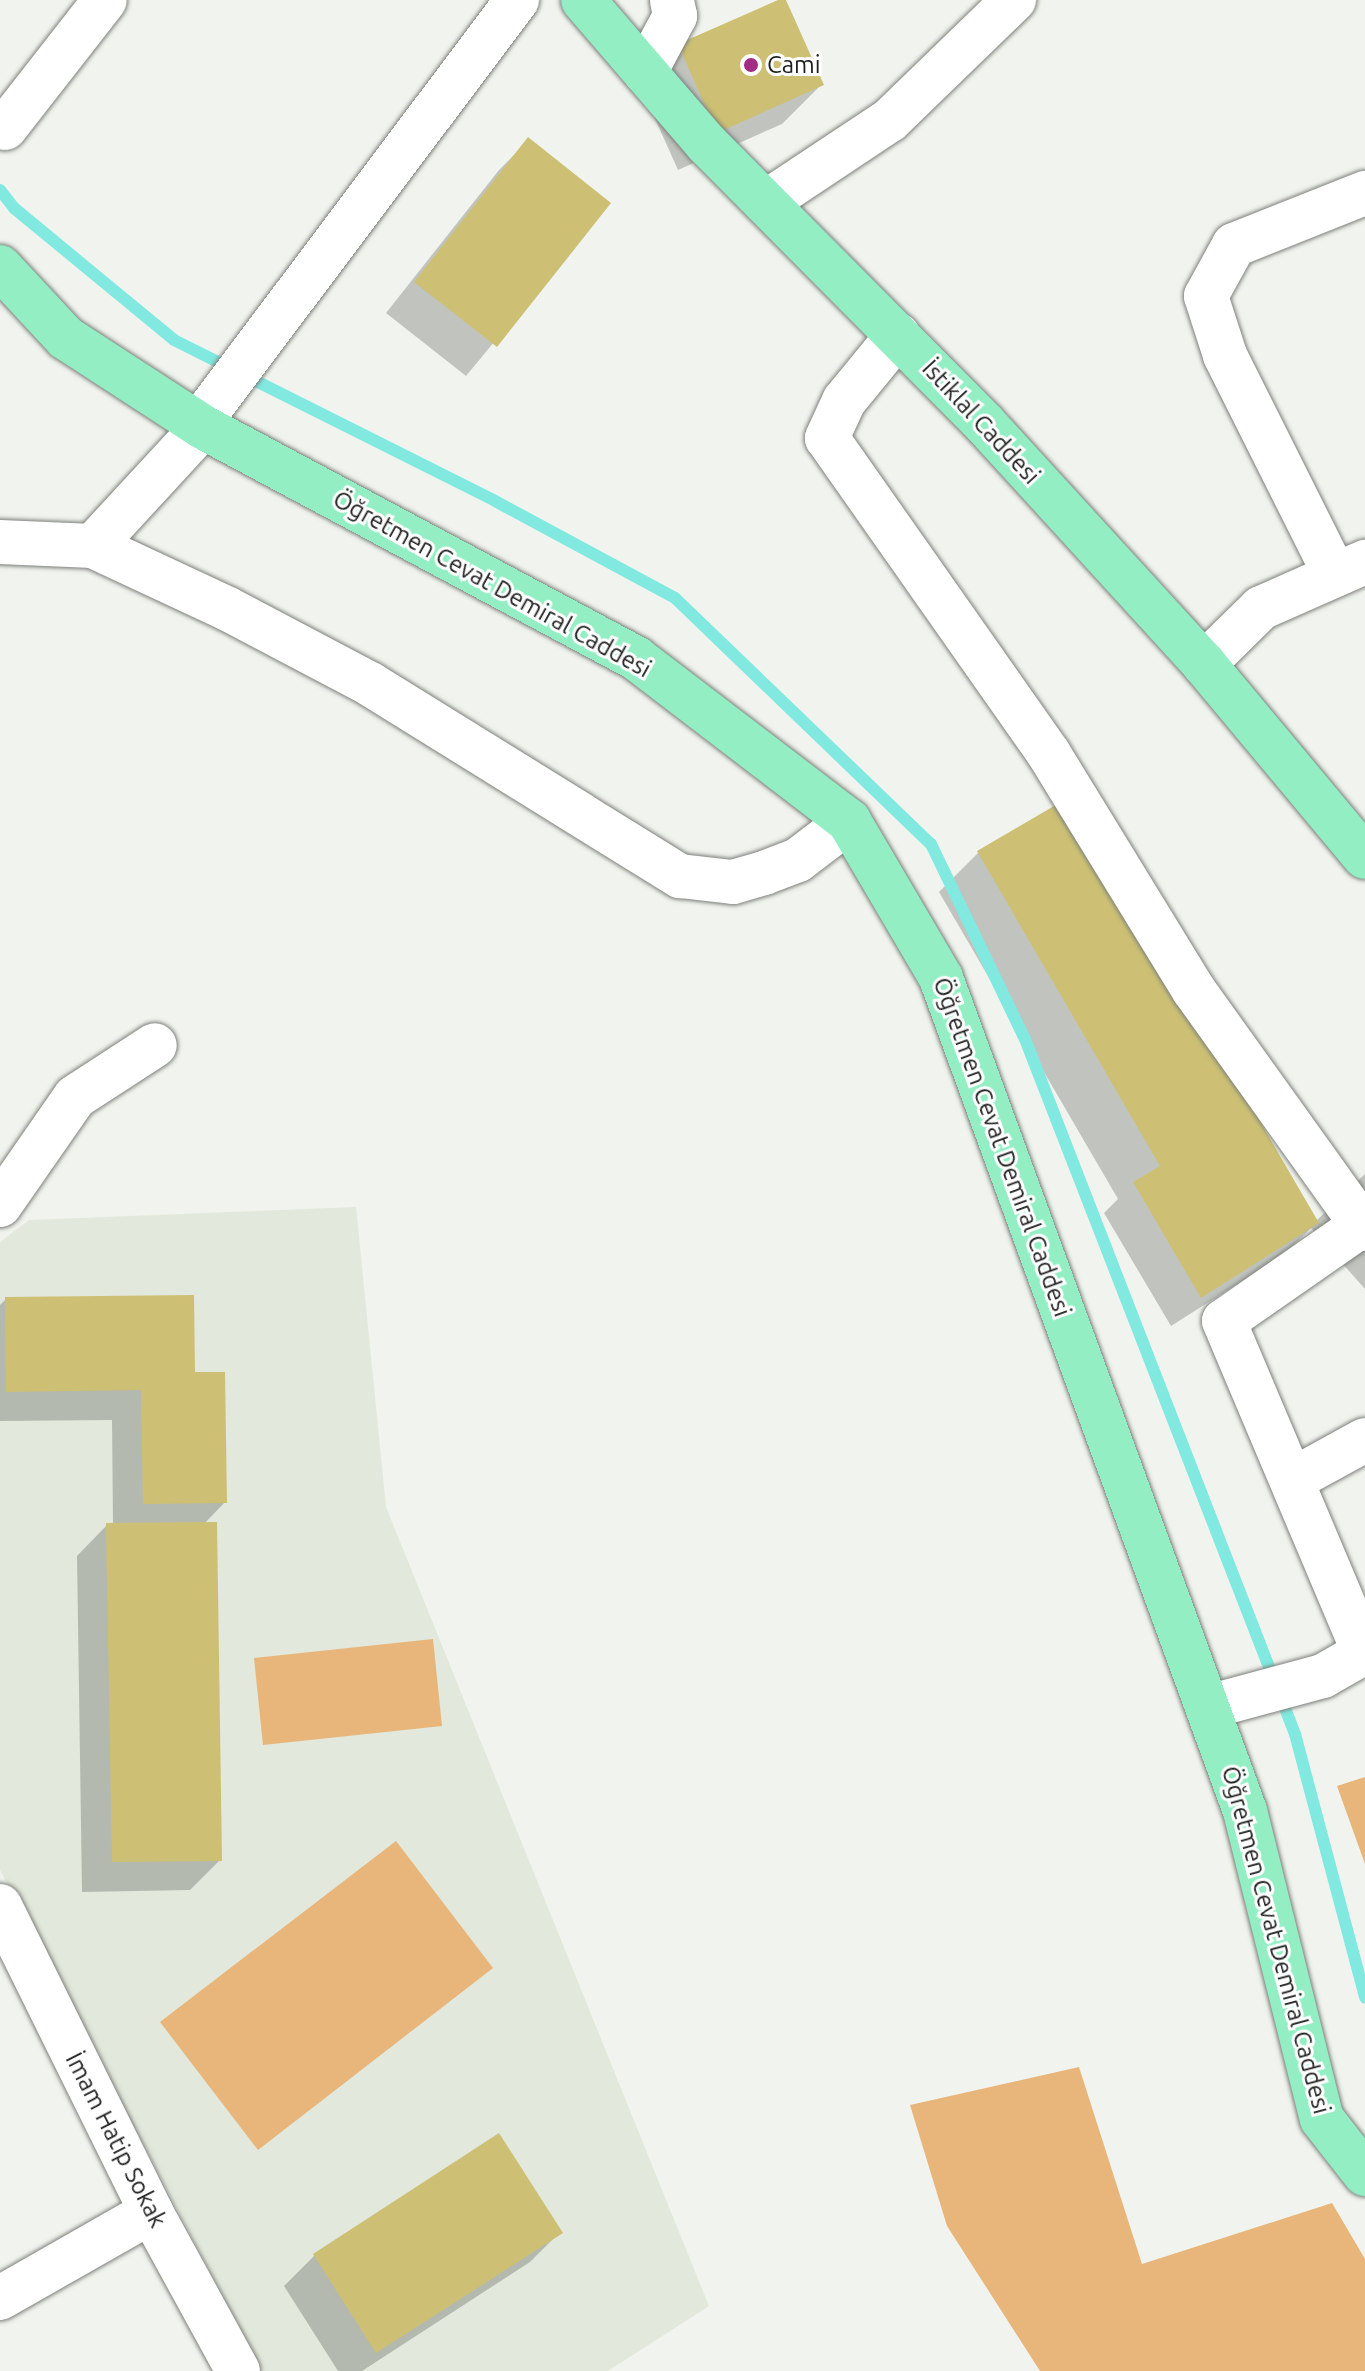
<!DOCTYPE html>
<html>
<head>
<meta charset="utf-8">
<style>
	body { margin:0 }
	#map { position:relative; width:1365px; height:2371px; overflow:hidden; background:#f1f4ee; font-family:Ubuntu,sans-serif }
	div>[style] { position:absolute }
	.built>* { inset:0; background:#e2e8db }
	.green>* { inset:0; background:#e8b57a }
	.shadow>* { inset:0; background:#0003 }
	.stream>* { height:12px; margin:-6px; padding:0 6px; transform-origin:6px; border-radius:6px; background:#81e9e0 }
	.building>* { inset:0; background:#cdc074 }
	.roads { filter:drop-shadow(0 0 2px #7d807b) drop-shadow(0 0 2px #7d807b) }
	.minor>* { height:44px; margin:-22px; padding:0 22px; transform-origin:22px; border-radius:22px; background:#fff }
	.major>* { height:44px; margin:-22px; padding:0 22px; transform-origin:22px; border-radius:22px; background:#94eec4 }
	.dots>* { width:22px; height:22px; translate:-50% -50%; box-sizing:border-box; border:4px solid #fff; border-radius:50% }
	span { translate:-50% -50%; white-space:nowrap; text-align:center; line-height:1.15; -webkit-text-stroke:6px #fff; paint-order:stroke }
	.poi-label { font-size:24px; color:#1e1f1d }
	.left { translate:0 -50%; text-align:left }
	.street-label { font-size:24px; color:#1e1f1d }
</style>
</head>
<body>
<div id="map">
	<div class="built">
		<div style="clip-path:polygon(356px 1207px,386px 1507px,709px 2306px,608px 2371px,262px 2371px,0 1870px,0 1242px,29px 1220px)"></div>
	</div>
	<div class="green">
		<div style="clip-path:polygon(433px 1639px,442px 1726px,263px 1745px,254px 1658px)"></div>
		<div style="clip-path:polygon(1365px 1777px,1365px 1864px,1337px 1786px)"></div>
		<div style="clip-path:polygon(396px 1841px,493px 1968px,258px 2150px,160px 2022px)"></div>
		<div style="clip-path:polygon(1079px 2067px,1142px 2264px,1332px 2203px,1365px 2259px,1365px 2371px,1040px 2371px,947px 2226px,910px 2105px)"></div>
	</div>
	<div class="shadow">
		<div style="clip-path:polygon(784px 0,821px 85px,782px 124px,678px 170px,640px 85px,679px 46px)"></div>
		<div style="clip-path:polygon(529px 140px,608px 204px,466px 376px,386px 313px,499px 170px)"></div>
		<div style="clip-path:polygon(1070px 799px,1316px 1221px,1365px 1174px,1365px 1289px,1311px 1228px,1286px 1253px,1171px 1326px,1104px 1213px,1118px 1199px,939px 892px,978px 853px)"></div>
		<div style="clip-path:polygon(6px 1299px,193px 1374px,225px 1502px,204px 1524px,220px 1860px,190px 1890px,82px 1892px,77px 1556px,107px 1525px,113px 1525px,112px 1420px,0 1421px,0 1305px)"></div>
		<div style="clip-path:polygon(499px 2136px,560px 2232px,530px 2262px,362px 2371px,338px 2371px,284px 2286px,314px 2256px)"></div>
	</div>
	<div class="stream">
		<div style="left:0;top:190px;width:23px;rotate:52deg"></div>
		<div style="left:14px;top:208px;width:207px;rotate:39.5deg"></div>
		<div style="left:174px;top:340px;width:359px;rotate:26.6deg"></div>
		<div style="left:495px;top:501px;width:204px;rotate:28.3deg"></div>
		<div style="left:675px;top:598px;width:355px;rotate:43.9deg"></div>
		<div style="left:931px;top:844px;width:216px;rotate:64.3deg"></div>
		<div style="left:1025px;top:1039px;width:746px;rotate:68.77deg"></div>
		<div style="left:1295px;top:1734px;width:273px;rotate:75.1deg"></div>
	</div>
	<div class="building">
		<div style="clip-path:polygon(778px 0,786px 0,824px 85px,717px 133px,678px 44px)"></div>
		<div style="clip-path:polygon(528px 137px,611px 203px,497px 347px,414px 282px)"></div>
		<div style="clip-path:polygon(1071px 796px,1319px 1223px,1201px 1298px,1133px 1182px,1160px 1166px,977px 851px)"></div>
		<div style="clip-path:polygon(194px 1295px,195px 1372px,225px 1372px,227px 1503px,143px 1504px,141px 1390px,6px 1392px,5px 1297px)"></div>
		<div style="clip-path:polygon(217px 1522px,222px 1861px,112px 1862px,106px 1523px)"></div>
		<div style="clip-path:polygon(499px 2133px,563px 2233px,376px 2353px,313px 2254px)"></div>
	</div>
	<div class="roads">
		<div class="minor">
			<div style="left:645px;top:72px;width:64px;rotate:-61.8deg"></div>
			<div style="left:675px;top:16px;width:16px;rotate:-101deg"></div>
			<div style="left:5px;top:128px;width:162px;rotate:-52deg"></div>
			<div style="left:768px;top:201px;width:146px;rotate:-33.6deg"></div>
			<div style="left:890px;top:120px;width:173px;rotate:-44.1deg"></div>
			<div style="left:898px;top:335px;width:85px;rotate:129.3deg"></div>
			<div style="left:844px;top:401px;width:41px;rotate:114.7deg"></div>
			<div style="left:827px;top:438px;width:386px;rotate:54.9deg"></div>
			<div style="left:1049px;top:754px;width:276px;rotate:58.5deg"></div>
			<div style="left:1193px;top:989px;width:295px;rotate:54.4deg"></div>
			<div style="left:0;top:542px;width:93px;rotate:2.5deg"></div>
			<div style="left:93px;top:546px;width:149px;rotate:25deg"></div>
			<div style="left:228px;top:609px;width:161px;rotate:27.8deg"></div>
			<div style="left:370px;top:684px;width:365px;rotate:31.8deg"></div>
			<div style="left:680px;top:876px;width:53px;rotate:6.5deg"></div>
			<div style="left:733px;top:882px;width:32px;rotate:-16deg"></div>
			<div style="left:764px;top:873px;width:36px;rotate:-21deg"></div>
			<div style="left:798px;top:860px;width:64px;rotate:-37.4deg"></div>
			<div style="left:93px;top:546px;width:162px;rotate:-47.3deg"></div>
			<div style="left:203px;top:427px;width:23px;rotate:-67deg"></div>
			<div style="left:212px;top:406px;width:508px;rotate:-53.08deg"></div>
			<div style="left:1335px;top:575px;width:246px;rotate:-116.6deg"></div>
			<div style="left:1225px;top:355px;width:62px;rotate:-107.9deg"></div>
			<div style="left:1206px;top:296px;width:58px;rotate:-61.2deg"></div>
			<div style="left:1234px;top:245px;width:141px;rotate:-21.7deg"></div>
			<div style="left:1204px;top:664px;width:80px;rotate:-44.5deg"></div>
			<div style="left:1261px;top:608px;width:114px;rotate:-23.9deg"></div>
			<div style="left:0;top:1205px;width:131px;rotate:-55.2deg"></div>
			<div style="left:75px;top:1097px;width:95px;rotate:-33deg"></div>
			<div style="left:1362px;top:1225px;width:168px;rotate:145.2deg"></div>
			<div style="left:1224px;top:1321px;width:359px;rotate:67.1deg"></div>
			<div style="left:1292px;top:1480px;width:83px;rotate:-28.7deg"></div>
			<div style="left:1208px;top:1707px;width:119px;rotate:-15.1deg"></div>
			<div style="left:1323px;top:1676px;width:48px;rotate:-29.7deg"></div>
			<div style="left:0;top:1906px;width:341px;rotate:63.7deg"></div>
			<div style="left:151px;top:2212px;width:181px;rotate:61.3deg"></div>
			<div style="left:0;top:2298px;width:174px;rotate:-29.7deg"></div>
		</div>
		<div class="major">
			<div style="left:583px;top:0;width:190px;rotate:49.3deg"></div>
			<div style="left:707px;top:144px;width:393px;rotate:45.2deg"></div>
			<div style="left:984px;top:423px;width:326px;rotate:47.6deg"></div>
			<div style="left:1204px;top:664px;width:251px;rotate:50.2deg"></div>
			<div style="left:0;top:267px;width:97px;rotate:47.1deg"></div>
			<div style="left:66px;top:338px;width:163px;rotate:33deg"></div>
			<div style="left:203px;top:427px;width:492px;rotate:28.1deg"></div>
			<div style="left:637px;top:659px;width:267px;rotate:37.4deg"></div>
			<div style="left:849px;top:821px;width:182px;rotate:59.6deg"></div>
			<div style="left:941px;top:978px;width:887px;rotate:69.95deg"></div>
			<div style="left:1245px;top:1811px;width:317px;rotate:76deg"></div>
			<div style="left:1322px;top:2119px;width:70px;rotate:52deg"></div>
		</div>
	</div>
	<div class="dots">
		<div style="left:751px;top:65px;background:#a32d85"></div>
	</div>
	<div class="poi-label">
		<span class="left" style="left:767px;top:65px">Cami</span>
	</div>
	<div class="street-label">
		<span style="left:981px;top:422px;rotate:47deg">İstiklal Caddesi</span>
		<span style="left:492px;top:584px;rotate:29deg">Öğretmen Cevat Demiral Caddesi</span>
		<span style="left:1002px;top:1147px;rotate:70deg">Öğretmen Cevat Demiral Caddesi</span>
		<span style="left:1276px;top:1940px;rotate:75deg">Öğretmen Cevat Demiral Caddesi</span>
		<span style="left:116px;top:2140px;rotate:63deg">İmam Hatip Sokak</span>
	</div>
</div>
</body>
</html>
